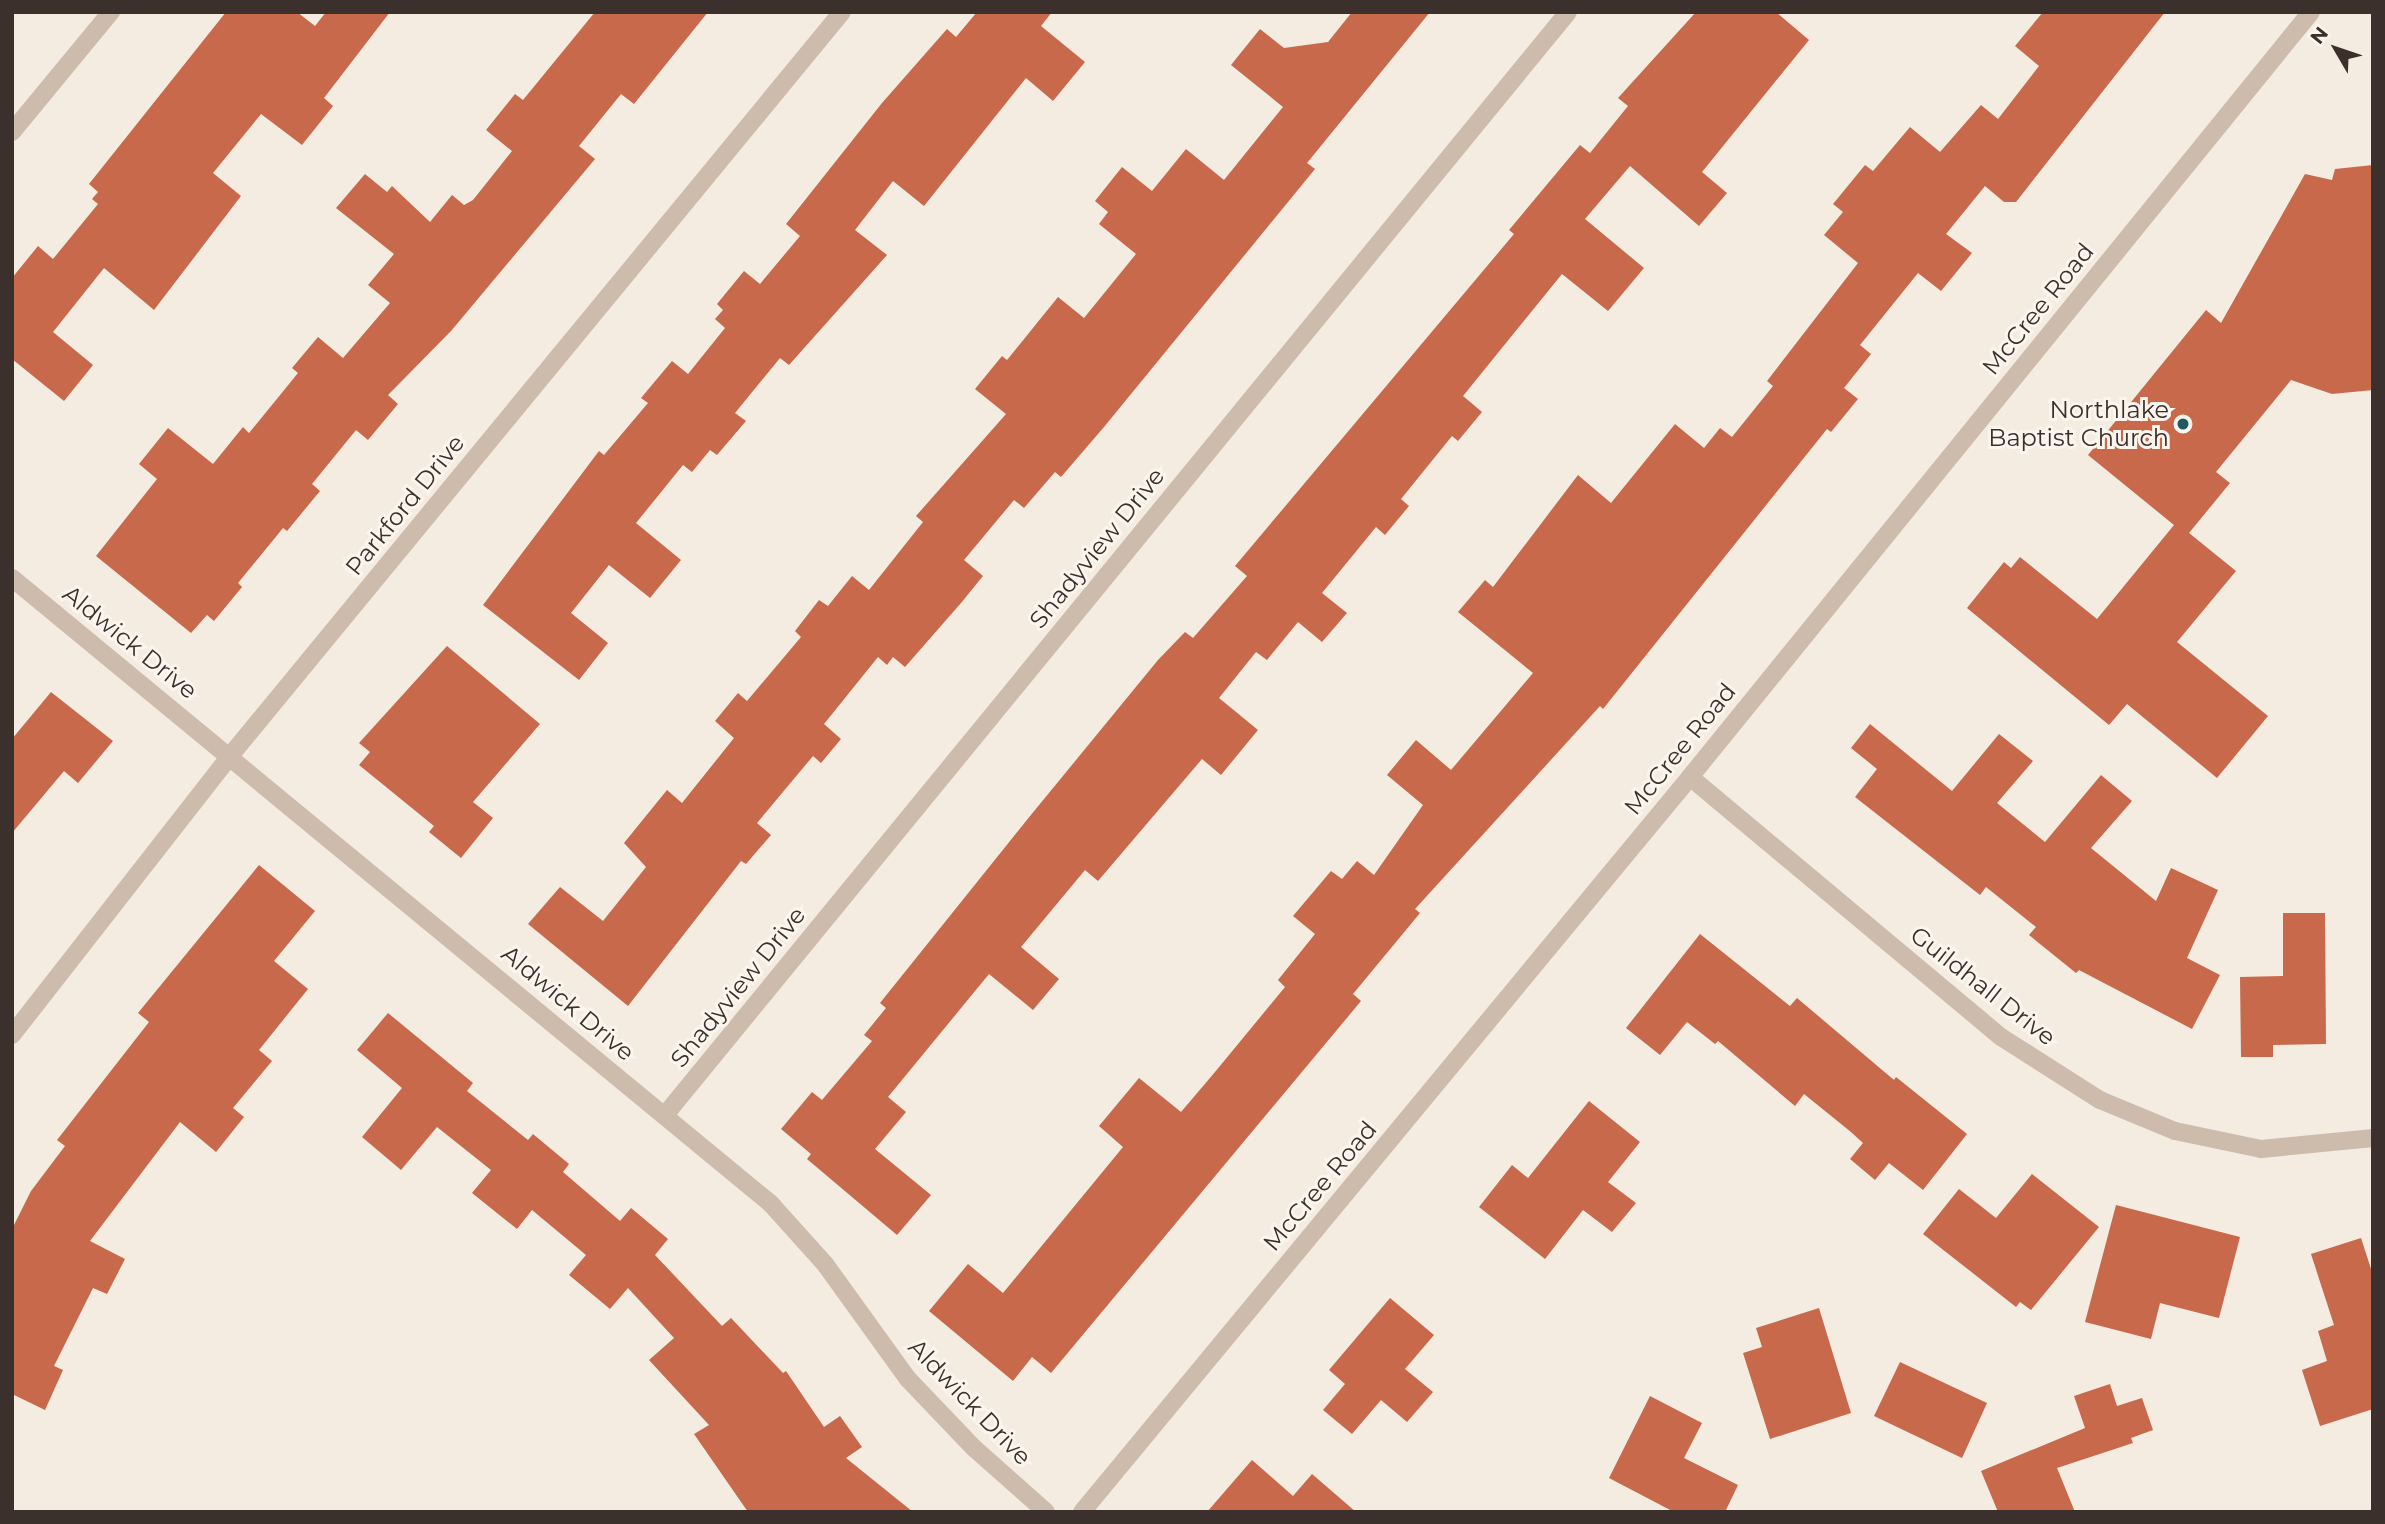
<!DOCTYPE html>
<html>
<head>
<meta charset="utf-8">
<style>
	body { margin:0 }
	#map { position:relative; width:2385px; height:1524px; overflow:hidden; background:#f4ebe1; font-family:Montserrat,sans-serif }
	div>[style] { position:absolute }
	.building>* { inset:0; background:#c8694b }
	.minor>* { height:18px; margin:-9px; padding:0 9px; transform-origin:9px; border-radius:9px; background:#cdbbac }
	.dots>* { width:19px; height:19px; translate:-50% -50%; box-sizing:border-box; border:4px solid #fbf5ee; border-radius:50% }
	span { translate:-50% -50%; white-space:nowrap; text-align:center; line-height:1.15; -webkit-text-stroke:6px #fbf5ee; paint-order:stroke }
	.street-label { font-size:24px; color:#3b302b }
	.poi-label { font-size:24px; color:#3b302b }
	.right { translate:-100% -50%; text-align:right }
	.frame { position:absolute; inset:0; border:14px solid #3b302b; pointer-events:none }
	.north { position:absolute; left:2301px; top:14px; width:70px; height:70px; -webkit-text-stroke:5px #fbf5ee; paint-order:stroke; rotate:309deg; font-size:19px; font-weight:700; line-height:28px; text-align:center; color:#3b302b }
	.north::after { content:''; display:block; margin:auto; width:24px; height:32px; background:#3b302b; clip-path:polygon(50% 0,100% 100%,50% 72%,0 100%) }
</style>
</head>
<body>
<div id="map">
	<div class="building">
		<div style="clip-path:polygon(226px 12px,297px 12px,315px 26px,326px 12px,390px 12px,324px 98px,333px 106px,302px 145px,261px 114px,213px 173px,241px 196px,154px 310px,104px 268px,53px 332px,93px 365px,64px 401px,12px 359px,12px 278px,38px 246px,53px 259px,98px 204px,92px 199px,98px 192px,89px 184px)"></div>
		<div style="clip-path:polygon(595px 12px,708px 12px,634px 104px,621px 94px,579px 146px,595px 159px,451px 331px,388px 395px,398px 404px,368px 440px,356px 430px,312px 484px,320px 491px,287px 531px,283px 528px,238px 583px,242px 587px,214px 621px,207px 615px,191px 633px,96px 556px,157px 479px,139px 464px,168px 428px,213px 464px,243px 427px,249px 433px,298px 373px,292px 368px,318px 337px,343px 358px,390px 303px,368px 285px,394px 254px,336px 208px,365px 174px,387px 192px,392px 186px,430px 222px,452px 195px,464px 205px,473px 200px,512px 151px,486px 130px,515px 94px,523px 100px)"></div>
		<div style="clip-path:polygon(977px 12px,1052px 12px,1041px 26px,1085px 62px,1053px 101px,1026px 78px,924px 206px,893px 181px,855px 230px,887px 255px,789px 365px,780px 358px,735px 413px,746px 421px,717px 455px,710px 450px,692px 472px,683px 465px,636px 523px,681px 560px,650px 598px,609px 565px,571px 613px,608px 643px,579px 680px,483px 605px,599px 451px,604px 455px,648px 403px,641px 398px,672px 361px,688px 374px,725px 328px,715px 319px,723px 310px,717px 304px,744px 271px,760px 284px,800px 236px,786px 224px,882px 103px,947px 29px,956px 37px)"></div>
		<div style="clip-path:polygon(1352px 12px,1430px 12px,1307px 163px,1315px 169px,1104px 427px,1061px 477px,1055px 472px,1024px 508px,1014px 500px,964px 560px,983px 576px,961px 603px,905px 667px,893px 657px,887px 665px,878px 657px,824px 724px,841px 739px,821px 763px,813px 756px,757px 823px,771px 835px,746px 864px,741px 861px,628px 1006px,528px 924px,560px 887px,603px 921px,646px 867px,624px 843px,667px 790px,682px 803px,734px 738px,715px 721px,738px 693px,747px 701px,801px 637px,795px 631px,819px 600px,828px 606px,852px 576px,869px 590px,923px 522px,916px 516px,1006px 414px,975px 389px,1002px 356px,1007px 360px,1058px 297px,1084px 318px,1136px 254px,1099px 224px,1108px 212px,1095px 201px,1122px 167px,1152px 191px,1186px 149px,1224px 180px,1283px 107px,1231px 65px,1260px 29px,1284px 48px,1328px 42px)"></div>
		<div style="clip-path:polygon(1696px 12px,1776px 12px,1809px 40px,1702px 172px,1727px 193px,1699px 226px,1630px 166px,1585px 219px,1644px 268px,1608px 311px,1562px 274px,1463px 396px,1482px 412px,1458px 441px,1452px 436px,1401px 499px,1409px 506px,1385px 535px,1376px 527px,1322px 593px,1347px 613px,1322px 642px,1298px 622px,1267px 660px,1256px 652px,1219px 698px,1258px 730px,1221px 775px,1202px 759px,1098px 881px,1085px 870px,1021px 947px,1059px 979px,1033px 1010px,989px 974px,888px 1097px,906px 1112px,875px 1149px,931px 1195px,897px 1235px,807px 1159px,811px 1154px,781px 1129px,812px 1092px,822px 1100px,872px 1041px,864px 1035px,886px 1008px,880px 1003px,1026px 821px,1158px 660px,1185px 632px,1193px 638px,1247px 576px,1235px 566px,1514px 234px,1509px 230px,1580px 145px,1590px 153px,1628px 106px,1618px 98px)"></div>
		<div style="clip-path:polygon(2043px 12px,2165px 12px,2016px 202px,2004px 202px,1985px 186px,1946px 234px,1972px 253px,1941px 291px,1918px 273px,1860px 345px,1871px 354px,1844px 388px,1858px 399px,1831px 432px,1827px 429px,1603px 709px,1600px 706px,1415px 909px,1420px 913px,1353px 994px,1361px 1001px,1051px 1373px,1032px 1357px,1013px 1381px,929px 1311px,968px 1264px,1003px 1293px,1123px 1147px,1099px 1126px,1139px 1078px,1181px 1112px,1215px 1072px,1285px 987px,1278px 980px,1315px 934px,1293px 916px,1331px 871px,1342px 879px,1357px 861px,1374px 875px,1423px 805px,1387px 775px,1416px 740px,1451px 770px,1533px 673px,1458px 612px,1485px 580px,1493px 587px,1578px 475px,1611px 503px,1675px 424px,1704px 448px,1720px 428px,1732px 437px,1773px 386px,1767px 381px,1858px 263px,1824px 235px,1843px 212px,1833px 204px,1865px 165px,1873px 171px,1910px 127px,1940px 152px,1981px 105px,1998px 119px,2039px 66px,2015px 46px)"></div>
		<div style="clip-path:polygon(2373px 165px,2373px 390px,2332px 394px,2291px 380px,2216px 472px,2230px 483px,2189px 533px,2236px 571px,2177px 642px,2268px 716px,2217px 778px,2127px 704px,2109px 725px,1967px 608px,2004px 562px,2011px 568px,2020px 557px,2097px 619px,2174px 525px,2088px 455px,2206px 310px,2221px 323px,2305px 174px,2332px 180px,2335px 169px)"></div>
		<div style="clip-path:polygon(447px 646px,540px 724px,473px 802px,493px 818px,461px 858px,429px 832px,434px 826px,359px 765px,370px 752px,359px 743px)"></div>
		<div style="clip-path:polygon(51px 692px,113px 741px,78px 783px,64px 771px,12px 833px,12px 739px)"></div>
		<div style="clip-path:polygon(1870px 724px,1952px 791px,1999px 734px,2033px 761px,1997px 803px,2045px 842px,2101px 775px,2132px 801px,2091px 848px,2156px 901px,2171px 868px,2218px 890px,2187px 958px,2220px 975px,2192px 1029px,2079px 970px,2076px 973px,2029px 935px,2036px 927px,1986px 887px,1980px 895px,1855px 797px,1877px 769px,1851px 748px)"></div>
		<div style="clip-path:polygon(259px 865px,315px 911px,274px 961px,308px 989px,259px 1050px,272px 1061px,233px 1108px,244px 1117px,216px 1152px,180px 1122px,90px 1241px,125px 1259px,107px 1294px,93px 1288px,54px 1366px,63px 1370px,45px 1410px,12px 1394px,12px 1229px,31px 1191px,65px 1146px,57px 1140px,149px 1022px,138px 1013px)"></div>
		<div style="clip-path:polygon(2283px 913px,2325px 913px,2326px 1044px,2273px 1045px,2273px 1057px,2241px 1057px,2240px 977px,2283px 976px)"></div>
		<div style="clip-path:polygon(1700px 934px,1790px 1006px,1797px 998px,1894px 1080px,1896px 1077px,1967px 1134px,1923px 1190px,1889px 1163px,1875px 1180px,1850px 1159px,1863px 1143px,1851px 1132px,1804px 1094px,1795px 1106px,1718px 1041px,1715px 1044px,1687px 1022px,1660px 1055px,1626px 1028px)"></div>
		<div style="clip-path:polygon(388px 1013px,473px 1083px,467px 1091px,528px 1140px,533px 1134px,569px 1164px,563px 1172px,620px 1221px,631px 1208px,668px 1239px,655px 1255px,722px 1326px,731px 1318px,783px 1373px,786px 1371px,824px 1427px,840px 1416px,862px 1447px,846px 1458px,913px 1512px,748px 1512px,694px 1434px,709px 1425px,649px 1360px,674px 1338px,628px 1288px,610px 1309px,569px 1275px,586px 1255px,532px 1210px,517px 1229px,472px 1193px,491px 1170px,437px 1127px,401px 1170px,362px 1137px,402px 1088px,357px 1050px)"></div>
		<div style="clip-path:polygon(1589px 1101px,1640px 1142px,1608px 1182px,1636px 1203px,1612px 1232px,1583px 1210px,1545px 1259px,1479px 1207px,1512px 1165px,1528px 1178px)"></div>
		<div style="clip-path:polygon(2032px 1174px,2099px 1227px,2031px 1310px,2020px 1302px,2016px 1307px,1923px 1234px,1959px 1189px,1996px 1218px)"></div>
		<div style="clip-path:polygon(2116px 1205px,2240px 1237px,2219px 1318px,2160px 1303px,2151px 1339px,2085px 1322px)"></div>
		<div style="clip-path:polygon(2361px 1238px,2373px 1275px,2373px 1409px,2320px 1426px,2302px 1370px,2327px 1361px,2318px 1331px,2334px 1325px,2311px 1254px)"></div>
		<div style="clip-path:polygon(1390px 1298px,1434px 1335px,1405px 1369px,1433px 1392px,1407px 1422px,1381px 1400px,1352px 1434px,1323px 1410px,1345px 1384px,1329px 1370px)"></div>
		<div style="clip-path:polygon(1819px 1308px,1851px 1413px,1770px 1439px,1743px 1353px,1762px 1347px,1756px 1328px)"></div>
		<div style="clip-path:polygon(1900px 1362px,1987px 1403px,1962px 1458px,1874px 1416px)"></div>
		<div style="clip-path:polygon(2110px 1384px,2117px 1406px,2142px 1398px,2153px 1430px,2131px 1438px,2133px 1443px,2057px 1468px,2075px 1512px,1998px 1512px,1981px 1471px,2085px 1428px,2074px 1396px)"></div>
		<div style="clip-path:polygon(1650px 1396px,1702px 1423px,1684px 1458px,1738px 1485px,1725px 1512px,1674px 1512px,1609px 1478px)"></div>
		<div style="clip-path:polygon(1252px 1460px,1293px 1496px,1312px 1474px,1356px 1512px,1207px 1512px)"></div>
	</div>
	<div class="minor">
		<div style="left:12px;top:132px;width:156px;rotate:-50.5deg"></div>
		<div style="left:12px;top:578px;width:984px;rotate:39.51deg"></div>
		<div style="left:771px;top:1204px;width:81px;rotate:48deg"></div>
		<div style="left:825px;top:1264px;width:142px;rotate:54.2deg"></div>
		<div style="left:908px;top:1379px;width:95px;rotate:46.3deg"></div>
		<div style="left:974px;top:1448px;width:96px;rotate:41.6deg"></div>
		<div style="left:1690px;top:777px;width:405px;rotate:39.9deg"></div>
		<div style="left:2001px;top:1037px;width:117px;rotate:32.5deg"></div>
		<div style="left:2100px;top:1100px;width:81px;rotate:22.5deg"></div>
		<div style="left:2175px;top:1131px;width:88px;rotate:11.8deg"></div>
		<div style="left:2261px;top:1149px;width:113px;rotate:-5.6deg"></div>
		<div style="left:12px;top:1035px;width:354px;rotate:-52deg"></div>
		<div style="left:230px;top:756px;width:963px;rotate:-50.56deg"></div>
		<div style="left:665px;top:1115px;width:1425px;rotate:-50.69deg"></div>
		<div style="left:1082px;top:1512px;width:954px;rotate:-50.4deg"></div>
		<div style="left:1690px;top:777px;width:985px;rotate:-50.93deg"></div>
	</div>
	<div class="dots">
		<div style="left:2183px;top:424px;background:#1f5a5e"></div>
	</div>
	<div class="street-label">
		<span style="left:2038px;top:309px;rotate:-51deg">McCree Road</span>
		<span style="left:405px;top:505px;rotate:-51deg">Parkford Drive</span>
		<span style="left:1097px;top:548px;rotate:-51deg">Shadyview Drive</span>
		<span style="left:130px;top:642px;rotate:39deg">Aldwick Drive</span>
		<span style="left:1680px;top:749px;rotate:-51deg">McCree Road</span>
		<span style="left:1983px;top:986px;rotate:38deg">Guildhall Drive</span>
		<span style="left:738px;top:987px;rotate:-51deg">Shadyview Drive</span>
		<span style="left:568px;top:1003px;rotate:40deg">Aldwick Drive</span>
		<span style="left:1320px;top:1186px;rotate:-50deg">McCree Road</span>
		<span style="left:970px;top:1402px;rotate:46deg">Aldwick Drive</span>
	</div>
	<div class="poi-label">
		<span class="right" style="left:2169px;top:424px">Northlake<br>Baptist Church</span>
	</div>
	<div class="frame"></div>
	<div class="north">N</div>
</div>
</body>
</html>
